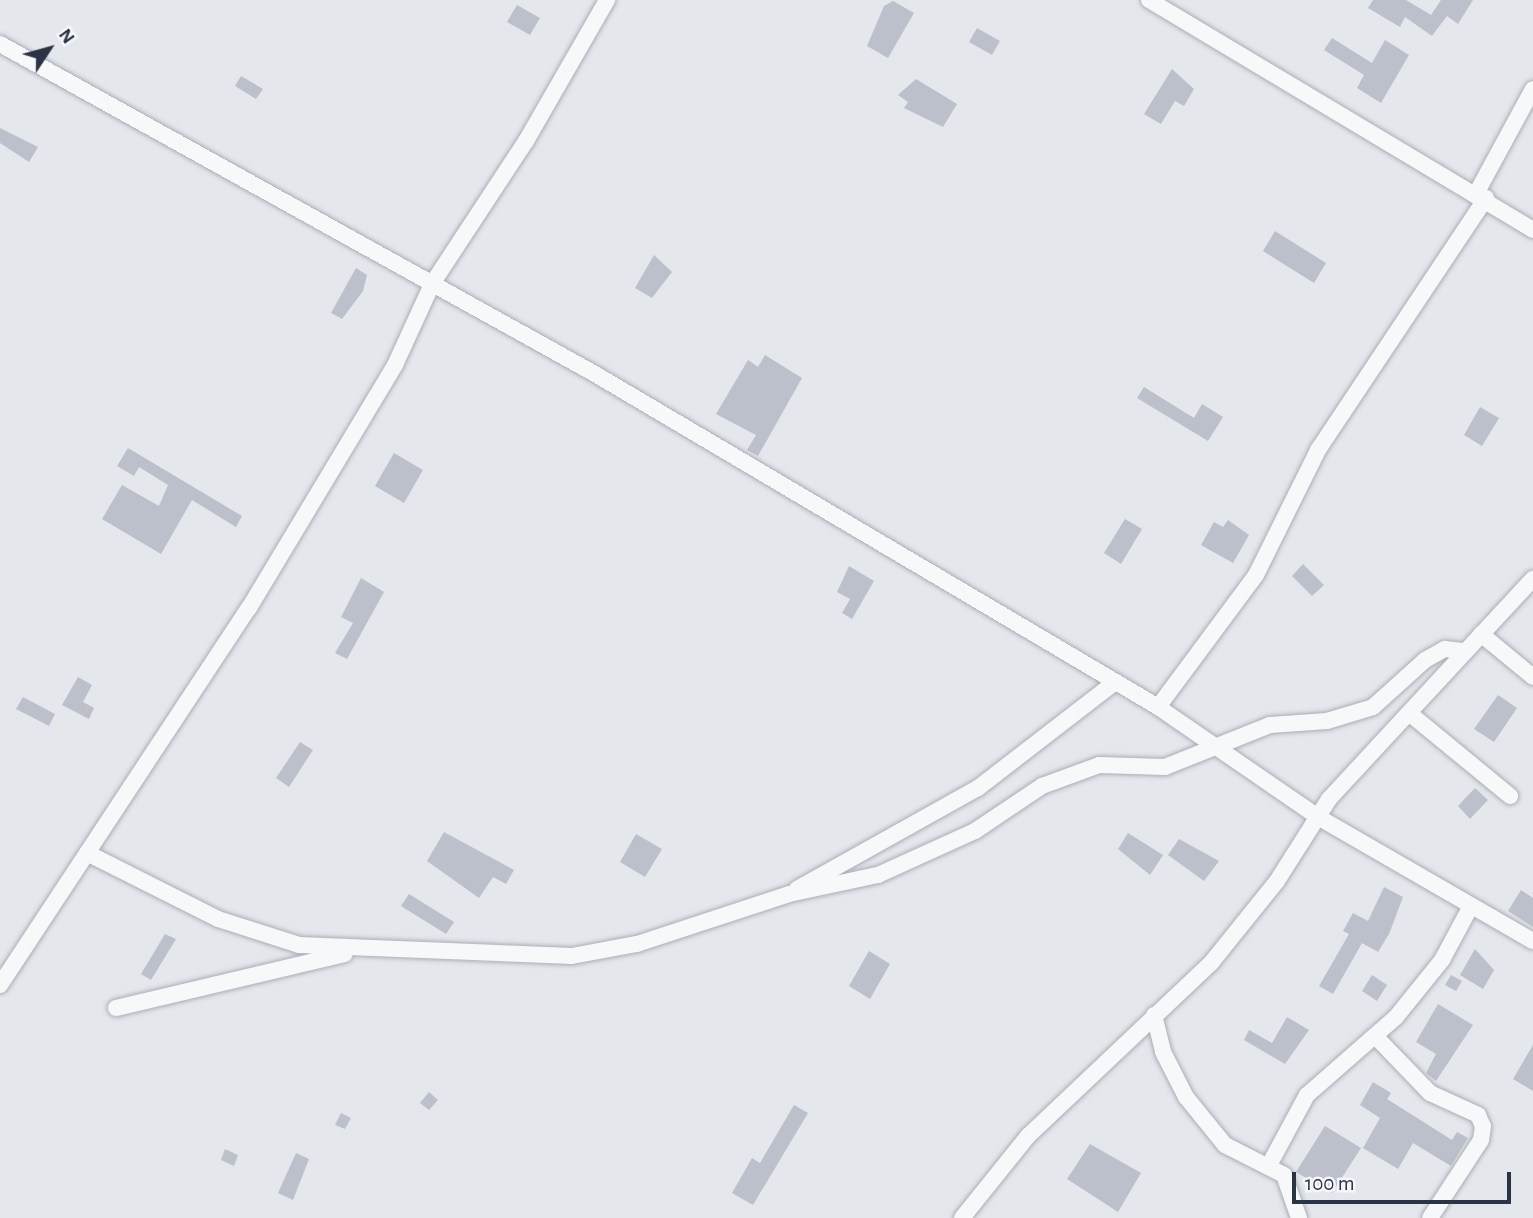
<!DOCTYPE html>
<html>
<head>
<meta charset="utf-8">
<style>
	body { margin:0 }
	#map { position:relative; width:1533px; height:1218px; overflow:hidden; background:#e4e7ec; font-family:"Alegreya Sans",sans-serif }
	div>[style] { position:absolute }
	.building>* { inset:0; background:#bbc0ca }
	.roads { filter:drop-shadow(0 0 2px #a9aeb7) drop-shadow(0 0 2px #a9aeb7) }
	.minor>* { height:16px; margin:-8px; padding:0 8px; transform-origin:8px; border-radius:8px; background:#f7f8fa }
	span { translate:-50% -50%; white-space:nowrap; text-align:center; line-height:1.15; -webkit-text-stroke:5px #f4f6f9; paint-order:stroke }
	.north { position:absolute; left:14px; top:14px; width:70px; height:70px; -webkit-text-stroke:5px #f4f6f9; paint-order:stroke; rotate:54deg; font-size:19px; font-weight:700; line-height:28px; text-align:center; color:#2b3445 }
	.north::after { content:''; display:block; margin:auto; width:24px; height:32px; background:#2b3445; clip-path:polygon(50% 0,100% 100%,50% 72%,0 100%) }
	.scale { position:absolute; left:1292px; top:1172px; width:219px; height:32px; box-sizing:border-box; border:4px solid #2b3445; border-top:0; padding-left:9px; font-size:21px; line-height:24px; white-space:nowrap; color:#2b3445; -webkit-text-stroke:5px #f4f6f9; paint-order:stroke }
</style>
</head>
<body>
<div id="map">
	<div class="building">
		<div style="clip-path:polygon(1373px 0,1406px 0,1431px 15px,1441px 0,1473px 0,1458px 24px,1447px 16px,1432px 36px,1405px 17px,1400px 27px,1368px 8px)"></div>
		<div style="clip-path:polygon(893px 1px,914px 13px,888px 58px,867px 46px,884px 6px)"></div>
		<div style="clip-path:polygon(517px 5px,540px 18px,530px 35px,507px 22px)"></div>
		<div style="clip-path:polygon(977px 28px,1000px 41px,992px 55px,969px 42px)"></div>
		<div style="clip-path:polygon(1332px 38px,1372px 63px,1385px 40px,1409px 55px,1381px 103px,1357px 88px,1364px 75px,1324px 50px)"></div>
		<div style="clip-path:polygon(1172px 69px,1194px 89px,1184px 106px,1175px 101px,1161px 124px,1144px 114px)"></div>
		<div style="clip-path:polygon(241px 76px,263px 89px,256px 99px,235px 86px)"></div>
		<div style="clip-path:polygon(916px 79px,957px 104px,943px 127px,904px 108px,908px 102px,898px 95px)"></div>
		<div style="clip-path:polygon(0 128px,38px 147px,29px 162px,0 143px)"></div>
		<div style="clip-path:polygon(1275px 231px,1326px 263px,1314px 283px,1263px 251px)"></div>
		<div style="clip-path:polygon(654px 255px,672px 272px,652px 298px,635px 288px)"></div>
		<div style="clip-path:polygon(356px 268px,367px 275px,363px 291px,342px 319px,331px 313px)"></div>
		<div style="clip-path:polygon(765px 355px,802px 378px,758px 456px,747px 450px,756px 435px,716px 414px,748px 360px,758px 367px)"></div>
		<div style="clip-path:polygon(1144px 387px,1194px 418px,1202px 404px,1223px 417px,1208px 441px,1137px 398px)"></div>
		<div style="clip-path:polygon(1480px 407px,1499px 418px,1482px 446px,1464px 435px)"></div>
		<div style="clip-path:polygon(128px 448px,242px 516px,236px 527px,192px 500px,161px 554px,102px 519px,122px 485px,159px 506px,168px 485px,139px 467px,134px 476px,117px 466px)"></div>
		<div style="clip-path:polygon(394px 453px,423px 470px,404px 503px,375px 486px)"></div>
		<div style="clip-path:polygon(1125px 519px,1142px 529px,1121px 564px,1104px 553px)"></div>
		<div style="clip-path:polygon(1228px 520px,1249px 535px,1233px 563px,1201px 545px,1214px 522px,1223px 527px)"></div>
		<div style="clip-path:polygon(1303px 564px,1324px 585px,1312px 596px,1292px 576px)"></div>
		<div style="clip-path:polygon(849px 566px,874px 581px,852px 619px,842px 613px,850px 599px,837px 592px)"></div>
		<div style="clip-path:polygon(361px 578px,384px 592px,347px 659px,335px 653px,353px 623px,341px 617px)"></div>
		<div style="clip-path:polygon(78px 677px,92px 685px,83px 702px,94px 708px,89px 719px,62px 705px)"></div>
		<div style="clip-path:polygon(1498px 695px,1517px 708px,1494px 742px,1474px 729px)"></div>
		<div style="clip-path:polygon(23px 697px,55px 714px,49px 726px,16px 709px)"></div>
		<div style="clip-path:polygon(300px 742px,313px 750px,289px 787px,276px 778px)"></div>
		<div style="clip-path:polygon(1475px 788px,1488px 800px,1470px 819px,1458px 806px)"></div>
		<div style="clip-path:polygon(444px 832px,514px 870px,506px 884px,493px 877px,479px 898px,427px 861px)"></div>
		<div style="clip-path:polygon(1128px 833px,1163px 855px,1150px 875px,1118px 849px)"></div>
		<div style="clip-path:polygon(636px 834px,662px 849px,645px 877px,620px 862px)"></div>
		<div style="clip-path:polygon(1179px 839px,1219px 861px,1204px 881px,1168px 855px)"></div>
		<div style="clip-path:polygon(1384px 887px,1403px 897px,1389px 934px,1378px 952px,1362px 943px,1333px 994px,1319px 986px,1349px 934px,1343px 931px,1353px 913px,1368px 921px)"></div>
		<div style="clip-path:polygon(1521px 890px,1533px 898px,1533px 927px,1508px 911px)"></div>
		<div style="clip-path:polygon(409px 894px,454px 922px,446px 934px,401px 906px)"></div>
		<div style="clip-path:polygon(165px 934px,176px 939px,151px 980px,141px 974px)"></div>
		<div style="clip-path:polygon(1475px 949px,1494px 970px,1483px 989px,1460px 975px)"></div>
		<div style="clip-path:polygon(869px 951px,890px 964px,870px 999px,849px 986px)"></div>
		<div style="clip-path:polygon(1372px 975px,1387px 985px,1377px 1001px,1362px 991px)"></div>
		<div style="clip-path:polygon(1451px 975px,1462px 981px,1456px 991px,1445px 985px)"></div>
		<div style="clip-path:polygon(1438px 1004px,1473px 1025px,1436px 1081px,1426px 1073px,1436px 1054px,1416px 1042px)"></div>
		<div style="clip-path:polygon(1287px 1017px,1309px 1030px,1285px 1064px,1244px 1040px,1249px 1030px,1272px 1043px)"></div>
		<div style="clip-path:polygon(1533px 1045px,1533px 1091px,1513px 1079px)"></div>
		<div style="clip-path:polygon(1373px 1082px,1391px 1093px,1387px 1099px,1452px 1140px,1457px 1132px,1468px 1138px,1451px 1166px,1413px 1143px,1398px 1169px,1363px 1148px,1380px 1118px,1360px 1105px)"></div>
		<div style="clip-path:polygon(429px 1092px,438px 1100px,429px 1110px,420px 1103px)"></div>
		<div style="clip-path:polygon(794px 1105px,808px 1113px,753px 1205px,732px 1193px,752px 1158px,760px 1163px)"></div>
		<div style="clip-path:polygon(341px 1113px,351px 1118px,345px 1129px,335px 1125px)"></div>
		<div style="clip-path:polygon(1325px 1126px,1361px 1148px,1332px 1193px,1296px 1172px)"></div>
		<div style="clip-path:polygon(1090px 1144px,1141px 1173px,1118px 1212px,1067px 1179px)"></div>
		<div style="clip-path:polygon(225px 1149px,238px 1155px,234px 1166px,221px 1160px)"></div>
		<div style="clip-path:polygon(296px 1153px,309px 1159px,293px 1200px,278px 1193px)"></div>
	</div>
	<div class="roads">
		<div class="minor">
			<div style="left:1149px;top:0;width:448px;rotate:30.9deg"></div>
			<div style="left:0;top:44px;width:680px;rotate:29.01deg"></div>
			<div style="left:595px;top:374px;width:654px;rotate:30.6deg"></div>
			<div style="left:1158px;top:707px;width:194px;rotate:34.5deg"></div>
			<div style="left:1318px;top:817px;width:248px;rotate:30deg"></div>
			<div style="left:1477px;top:192px;width:117px;rotate:-61.5deg"></div>
			<div style="left:1481px;top:634px;width:67px;rotate:39.6deg"></div>
			<div style="left:1158px;top:707px;width:164px;rotate:-53.4deg"></div>
			<div style="left:1256px;top:575px;width:140px;rotate:-63.6deg"></div>
			<div style="left:1318px;top:450px;width:303px;rotate:-56.3deg"></div>
			<div style="left:1409px;top:713px;width:131px;rotate:39.4deg"></div>
			<div style="left:87px;top:853px;width:147px;rotate:26.7deg"></div>
			<div style="left:218px;top:919px;width:85px;rotate:17.8deg"></div>
			<div style="left:299px;top:945px;width:273px;rotate:2.3deg"></div>
			<div style="left:572px;top:956px;width:66px;rotate:-10.5deg"></div>
			<div style="left:637px;top:944px;width:160px;rotate:-18.2deg"></div>
			<div style="left:789px;top:894px;width:91px;rotate:-12.1deg"></div>
			<div style="left:878px;top:875px;width:107px;rotate:-24.4deg"></div>
			<div style="left:975px;top:831px;width:81px;rotate:-33.9deg"></div>
			<div style="left:1042px;top:786px;width:61px;rotate:-20.2deg"></div>
			<div style="left:1099px;top:765px;width:66px;rotate:1.7deg"></div>
			<div style="left:1165px;top:767px;width:113px;rotate:-21.8deg"></div>
			<div style="left:1270px;top:725px;width:57px;rotate:-4deg"></div>
			<div style="left:1327px;top:721px;width:48px;rotate:-16.9deg"></div>
			<div style="left:1373px;top:707px;width:70px;rotate:-42.1deg"></div>
			<div style="left:1425px;top:660px;width:23px;rotate:-29deg"></div>
			<div style="left:1445px;top:649px;width:20px;rotate:6deg"></div>
			<div style="left:797px;top:889px;width:207px;rotate:-29.2deg"></div>
			<div style="left:978px;top:788px;width:173px;rotate:-37.7deg"></div>
			<div style="left:0;top:985px;width:452px;rotate:-56.6deg"></div>
			<div style="left:249px;top:608px;width:283px;rotate:-59deg"></div>
			<div style="left:395px;top:365px;width:89px;rotate:-65.4deg"></div>
			<div style="left:432px;top:284px;width:171px;rotate:-56.7deg"></div>
			<div style="left:526px;top:141px;width:163px;rotate:-60.1deg"></div>
			<div style="left:116px;top:1008px;width:235px;rotate:-13.3deg"></div>
			<div style="left:1154px;top:1015px;width:38px;rotate:76deg"></div>
			<div style="left:1163px;top:1052px;width:51px;rotate:62.9deg"></div>
			<div style="left:1186px;top:1097px;width:62px;rotate:50.9deg"></div>
			<div style="left:1225px;top:1145px;width:66px;rotate:27deg"></div>
			<div style="left:1284px;top:1175px;width:46px;rotate:70.8deg"></div>
			<div style="left:1376px;top:1037px;width:78px;rotate:46deg"></div>
			<div style="left:1430px;top:1093px;width:53px;rotate:24.6deg"></div>
			<div style="left:1478px;top:1115px;width:12px;rotate:66deg"></div>
			<div style="left:1483px;top:1126px;width:14px;rotate:98deg"></div>
			<div style="left:1481px;top:1140px;width:93px;rotate:123.2deg"></div>
			<div style="left:1268px;top:1167px;width:82px;rotate:-61.6deg"></div>
			<div style="left:1307px;top:1095px;width:118px;rotate:-41.2deg"></div>
			<div style="left:1396px;top:1017px;width:73px;rotate:-51.1deg"></div>
			<div style="left:1442px;top:960px;width:61px;rotate:-61.8deg"></div>
			<div style="left:962px;top:1218px;width:105px;rotate:-51.2deg"></div>
			<div style="left:1028px;top:1136px;width:252px;rotate:-43.4deg"></div>
			<div style="left:1211px;top:963px;width:105px;rotate:-51.2deg"></div>
			<div style="left:1277px;top:881px;width:97px;rotate:-57.6deg"></div>
			<div style="left:1329px;top:799px;width:300px;rotate:-47.2deg"></div>
		</div>
	</div>
	<div class="north">N</div>
	<div class="scale">100 m</div>
</div>
</body>
</html>
